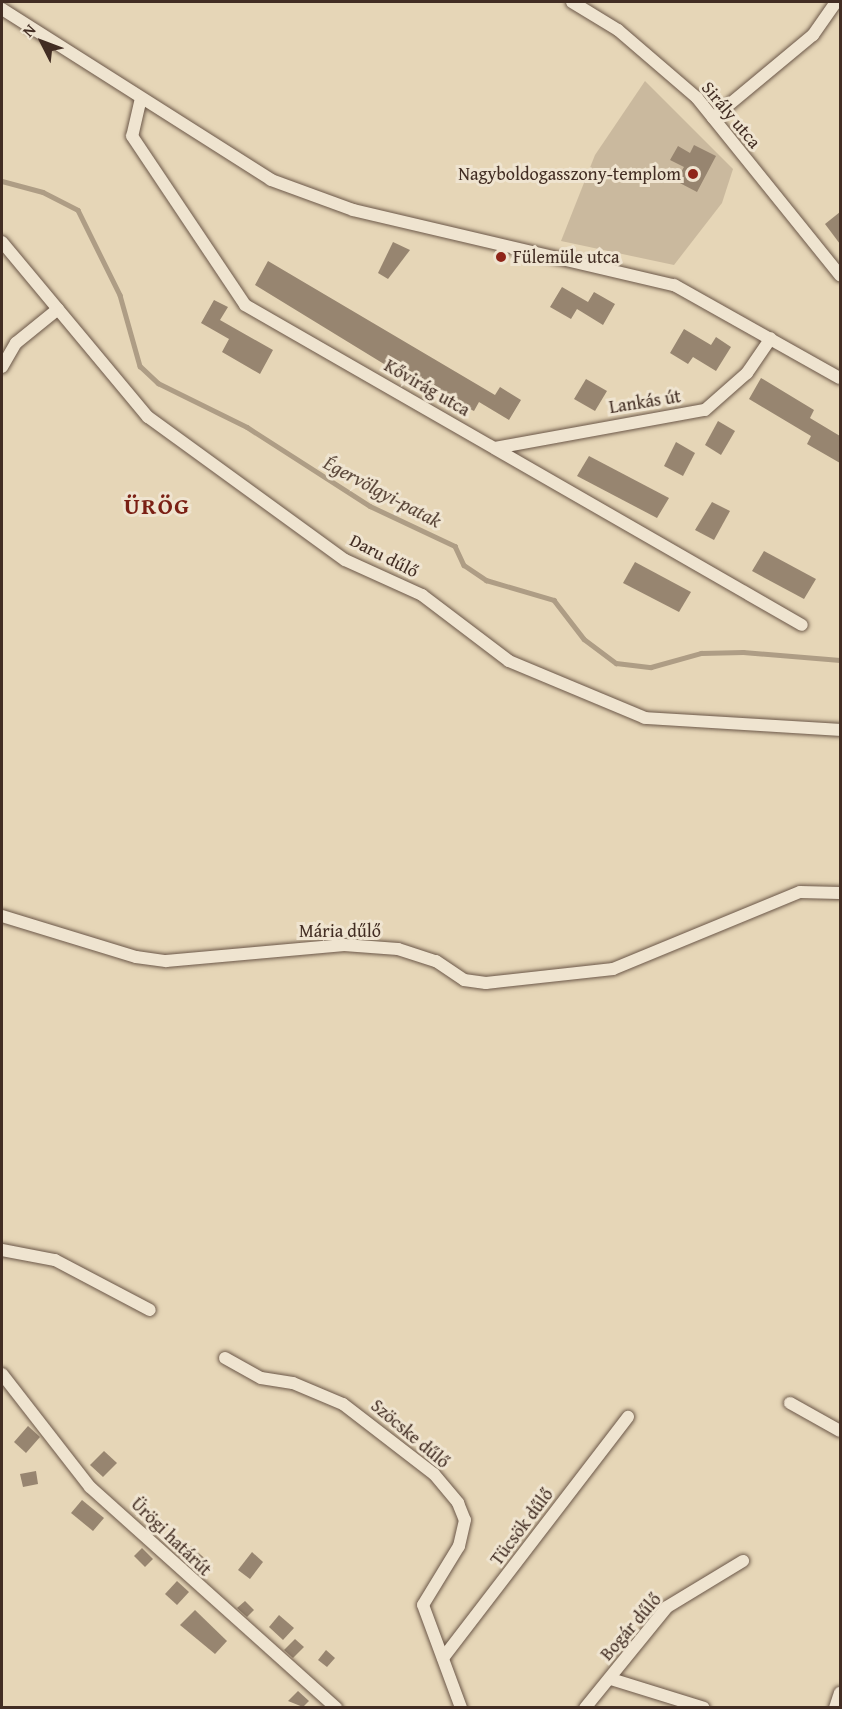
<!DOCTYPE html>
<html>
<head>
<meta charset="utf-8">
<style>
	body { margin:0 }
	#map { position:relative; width:842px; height:1709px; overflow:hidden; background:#e6d6b7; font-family:"Gentium Book Plus",serif }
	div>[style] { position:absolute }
	.green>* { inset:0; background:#cab99e }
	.stream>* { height:4.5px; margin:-2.25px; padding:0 2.25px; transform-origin:2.25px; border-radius:2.25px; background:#ae9d85 }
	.building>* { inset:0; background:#978570 }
	.roads { filter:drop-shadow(0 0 2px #6b5748) drop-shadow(0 0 2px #6b5748) }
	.street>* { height:12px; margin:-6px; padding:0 6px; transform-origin:6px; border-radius:6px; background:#efe4d0 }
	.dots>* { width:16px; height:16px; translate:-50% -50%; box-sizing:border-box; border:3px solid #efe4d0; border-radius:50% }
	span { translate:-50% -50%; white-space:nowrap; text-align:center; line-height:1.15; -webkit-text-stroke:6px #efe4d0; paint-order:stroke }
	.street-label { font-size:18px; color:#422d23 }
	.poi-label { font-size:18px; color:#422d23 }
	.right { translate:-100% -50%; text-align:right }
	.left { translate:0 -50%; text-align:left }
	.water-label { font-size:20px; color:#5d493c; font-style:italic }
	.district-label { font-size:24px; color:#7a1f14; font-weight:700; letter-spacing:1.5px }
	.frame { position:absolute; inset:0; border:3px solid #422d23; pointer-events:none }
	.north { position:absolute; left:12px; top:12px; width:60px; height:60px; -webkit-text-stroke:4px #efe4d0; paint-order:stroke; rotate:312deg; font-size:16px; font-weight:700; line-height:24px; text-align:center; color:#422d23 }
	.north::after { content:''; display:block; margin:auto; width:21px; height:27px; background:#422d23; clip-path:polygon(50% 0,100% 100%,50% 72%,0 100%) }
</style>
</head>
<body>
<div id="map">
	<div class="green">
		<div style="clip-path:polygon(645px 81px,733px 169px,722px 203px,674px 265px,561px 241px,595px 155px)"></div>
	</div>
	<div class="stream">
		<div style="left:2px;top:181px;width:42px;rotate:15deg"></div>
		<div style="left:43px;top:192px;width:39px;rotate:27deg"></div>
		<div style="left:78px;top:210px;width:95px;rotate:63.7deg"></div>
		<div style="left:120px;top:295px;width:74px;rotate:74.3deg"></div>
		<div style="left:140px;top:366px;width:25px;rotate:43deg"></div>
		<div style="left:158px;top:383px;width:99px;rotate:26.3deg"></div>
		<div style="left:247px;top:427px;width:146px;rotate:32.7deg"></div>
		<div style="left:370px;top:506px;width:94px;rotate:25.2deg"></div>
		<div style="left:455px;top:546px;width:21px;rotate:65deg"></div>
		<div style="left:464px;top:565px;width:27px;rotate:34deg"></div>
		<div style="left:486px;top:580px;width:71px;rotate:16.4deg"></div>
		<div style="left:554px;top:600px;width:49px;rotate:52.4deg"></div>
		<div style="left:584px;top:639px;width:40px;rotate:37deg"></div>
		<div style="left:616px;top:663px;width:35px;rotate:7deg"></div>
		<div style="left:651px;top:667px;width:52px;rotate:-15.6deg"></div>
		<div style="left:701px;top:653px;width:42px;rotate:-1.4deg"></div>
		<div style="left:743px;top:652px;width:97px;rotate:4.7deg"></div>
	</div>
	<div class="building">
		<div style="clip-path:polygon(694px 145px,716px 156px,697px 192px,676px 181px,684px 167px,670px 160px,678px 146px,690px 153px)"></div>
		<div style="clip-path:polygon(840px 212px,840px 244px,825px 224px)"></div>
		<div style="clip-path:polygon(393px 242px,410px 250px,388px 279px,378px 273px)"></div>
		<div style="clip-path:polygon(268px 261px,495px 395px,500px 387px,521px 400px,509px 420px,479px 402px,474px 411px,415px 383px,255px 285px)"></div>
		<div style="clip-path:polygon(562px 287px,588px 302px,594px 292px,615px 304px,603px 325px,577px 309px,571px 319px,550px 307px)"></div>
		<div style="clip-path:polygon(214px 300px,228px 307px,220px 320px,273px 350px,260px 374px,222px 352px,229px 339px,201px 323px)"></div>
		<div style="clip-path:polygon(684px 329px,711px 345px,716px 337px,731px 347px,716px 371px,693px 357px,688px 364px,670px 353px)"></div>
		<div style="clip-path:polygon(761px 378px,814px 410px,810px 418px,840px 436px,840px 463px,807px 444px,811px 436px,749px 399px)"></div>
		<div style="clip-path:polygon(586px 379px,607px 391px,595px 411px,574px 399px)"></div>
		<div style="clip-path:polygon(718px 421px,735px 431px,721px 455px,705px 445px)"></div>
		<div style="clip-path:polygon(676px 442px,695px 453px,683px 476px,664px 466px)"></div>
		<div style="clip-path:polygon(589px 456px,669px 498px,657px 518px,577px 476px)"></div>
		<div style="clip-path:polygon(712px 502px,730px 511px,714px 540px,695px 530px)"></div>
		<div style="clip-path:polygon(764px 551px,816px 579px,804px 599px,752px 571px)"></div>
		<div style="clip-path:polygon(635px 562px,691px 592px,679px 612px,623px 583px)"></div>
		<div style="clip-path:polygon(28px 1426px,40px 1437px,26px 1453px,14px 1442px)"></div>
		<div style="clip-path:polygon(104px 1451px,117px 1463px,103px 1477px,90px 1465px)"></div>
		<div style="clip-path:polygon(36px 1471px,38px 1484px,23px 1487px,20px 1474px)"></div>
		<div style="clip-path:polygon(82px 1500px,104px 1518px,93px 1531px,71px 1513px)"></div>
		<div style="clip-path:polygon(191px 1546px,211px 1564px,202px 1573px,182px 1555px)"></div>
		<div style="clip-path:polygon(142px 1548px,153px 1559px,145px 1567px,134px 1556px)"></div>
		<div style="clip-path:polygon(252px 1552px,263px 1562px,250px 1579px,238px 1570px)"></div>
		<div style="clip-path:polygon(177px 1581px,189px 1592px,177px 1605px,165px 1594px)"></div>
		<div style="clip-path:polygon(245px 1601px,254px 1610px,247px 1617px,237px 1608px)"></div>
		<div style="clip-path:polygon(195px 1610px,227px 1641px,215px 1654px,180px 1625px)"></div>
		<div style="clip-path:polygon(279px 1615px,294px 1628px,283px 1640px,269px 1627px)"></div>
		<div style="clip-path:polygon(295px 1639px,304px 1647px,293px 1658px,284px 1650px)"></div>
		<div style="clip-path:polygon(326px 1650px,335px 1658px,327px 1667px,318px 1660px)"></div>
		<div style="clip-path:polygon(298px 1691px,309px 1701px,303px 1707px,288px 1701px)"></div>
	</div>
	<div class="roads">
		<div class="street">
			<div style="left:572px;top:2px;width:54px;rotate:31.3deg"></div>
			<div style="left:618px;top:30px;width:104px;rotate:40.7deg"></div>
			<div style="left:697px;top:98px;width:228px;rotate:51.1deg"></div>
			<div style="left:2px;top:9px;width:319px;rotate:32.4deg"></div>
			<div style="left:271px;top:180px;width:87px;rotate:20.1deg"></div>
			<div style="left:353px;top:210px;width:330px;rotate:13.2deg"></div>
			<div style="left:674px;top:285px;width:190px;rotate:29.3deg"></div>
			<div style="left:141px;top:98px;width:39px;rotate:103deg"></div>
			<div style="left:132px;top:136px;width:203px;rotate:56.2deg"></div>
			<div style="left:245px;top:305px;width:642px;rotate:29.88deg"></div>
			<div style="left:713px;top:118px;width:130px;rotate:-39.7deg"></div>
			<div style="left:813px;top:35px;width:40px;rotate:-55.1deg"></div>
			<div style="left:2px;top:242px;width:228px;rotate:50.2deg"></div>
			<div style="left:148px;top:417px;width:243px;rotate:36deg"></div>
			<div style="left:345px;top:560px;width:85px;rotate:24.4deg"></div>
			<div style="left:422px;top:595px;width:109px;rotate:37.2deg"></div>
			<div style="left:509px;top:661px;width:147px;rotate:22.7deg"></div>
			<div style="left:645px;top:718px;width:195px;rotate:3.5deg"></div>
			<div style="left:2px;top:367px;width:28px;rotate:-60deg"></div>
			<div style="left:16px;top:343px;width:54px;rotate:-39deg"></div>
			<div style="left:495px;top:448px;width:213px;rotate:-10.3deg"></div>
			<div style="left:705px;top:410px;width:56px;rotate:-41.4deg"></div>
			<div style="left:747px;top:373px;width:42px;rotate:-55.6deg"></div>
			<div style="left:2px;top:916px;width:140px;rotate:17deg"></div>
			<div style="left:136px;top:957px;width:30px;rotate:8deg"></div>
			<div style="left:166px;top:961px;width:179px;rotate:-5.1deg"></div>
			<div style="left:344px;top:945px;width:54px;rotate:4.2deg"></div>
			<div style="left:398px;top:949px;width:40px;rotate:18deg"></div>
			<div style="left:436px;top:961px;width:34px;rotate:34deg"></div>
			<div style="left:464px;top:980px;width:22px;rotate:8deg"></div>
			<div style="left:486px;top:983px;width:128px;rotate:-6.3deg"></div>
			<div style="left:613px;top:969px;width:202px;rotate:-22.4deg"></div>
			<div style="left:800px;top:892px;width:40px;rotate:1.4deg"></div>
			<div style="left:2px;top:1250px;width:54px;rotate:10.7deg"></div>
			<div style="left:55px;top:1260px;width:107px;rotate:27.8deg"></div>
			<div style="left:225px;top:1358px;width:41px;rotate:29.1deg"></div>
			<div style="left:261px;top:1378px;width:32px;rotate:9deg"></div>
			<div style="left:293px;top:1383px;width:54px;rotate:22.8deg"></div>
			<div style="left:343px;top:1404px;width:115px;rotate:37.6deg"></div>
			<div style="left:434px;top:1474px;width:38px;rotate:50deg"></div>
			<div style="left:458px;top:1503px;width:18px;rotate:68deg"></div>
			<div style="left:465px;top:1520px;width:27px;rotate:103deg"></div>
			<div style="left:459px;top:1546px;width:69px;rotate:121.4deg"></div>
			<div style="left:423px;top:1605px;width:110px;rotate:69.7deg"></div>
			<div style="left:2px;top:1374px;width:143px;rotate:52.1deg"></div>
			<div style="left:90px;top:1487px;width:331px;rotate:41.9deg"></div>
			<div style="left:790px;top:1403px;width:57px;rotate:29.2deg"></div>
			<div style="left:443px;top:1658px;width:304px;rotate:-52.5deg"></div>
			<div style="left:611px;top:1679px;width:97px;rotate:17.3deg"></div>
			<div style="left:585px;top:1708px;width:130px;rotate:-50.9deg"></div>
			<div style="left:667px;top:1607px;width:89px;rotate:-31.2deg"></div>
			<div style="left:835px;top:1708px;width:16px;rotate:-72deg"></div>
		</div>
	</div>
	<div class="dots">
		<div style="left:693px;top:174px;background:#8f2418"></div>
		<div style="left:501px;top:257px;background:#8f2418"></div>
	</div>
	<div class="street-label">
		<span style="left:731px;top:115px;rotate:50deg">Sirály utca</span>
		<span style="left:427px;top:388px;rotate:30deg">Kővirág utca</span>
		<span style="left:645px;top:402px;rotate:-9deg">Lankás út</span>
		<span style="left:384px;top:556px;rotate:27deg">Daru dűlő</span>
		<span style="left:340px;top:931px">Mária dűlő</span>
		<span style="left:410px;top:1434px;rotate:40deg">Szöcske dűlő</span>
		<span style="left:522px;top:1527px;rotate:-53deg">Tücsök dűlő</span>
		<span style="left:171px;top:1537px;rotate:44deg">Ürögi határút</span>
		<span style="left:631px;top:1627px;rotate:-49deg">Bogár dűlő</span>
	</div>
	<div class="poi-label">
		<span class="right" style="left:681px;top:174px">Nagyboldogasszony-templom</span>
		<span class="left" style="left:513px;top:257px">Fülemüle utca</span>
	</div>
	<div class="water-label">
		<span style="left:383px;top:491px;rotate:28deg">Égervölgyi-patak</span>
	</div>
	<div class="district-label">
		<span style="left:157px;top:506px">ÜRÖG</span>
	</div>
	<div class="frame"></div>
	<div class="north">N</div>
</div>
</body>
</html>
